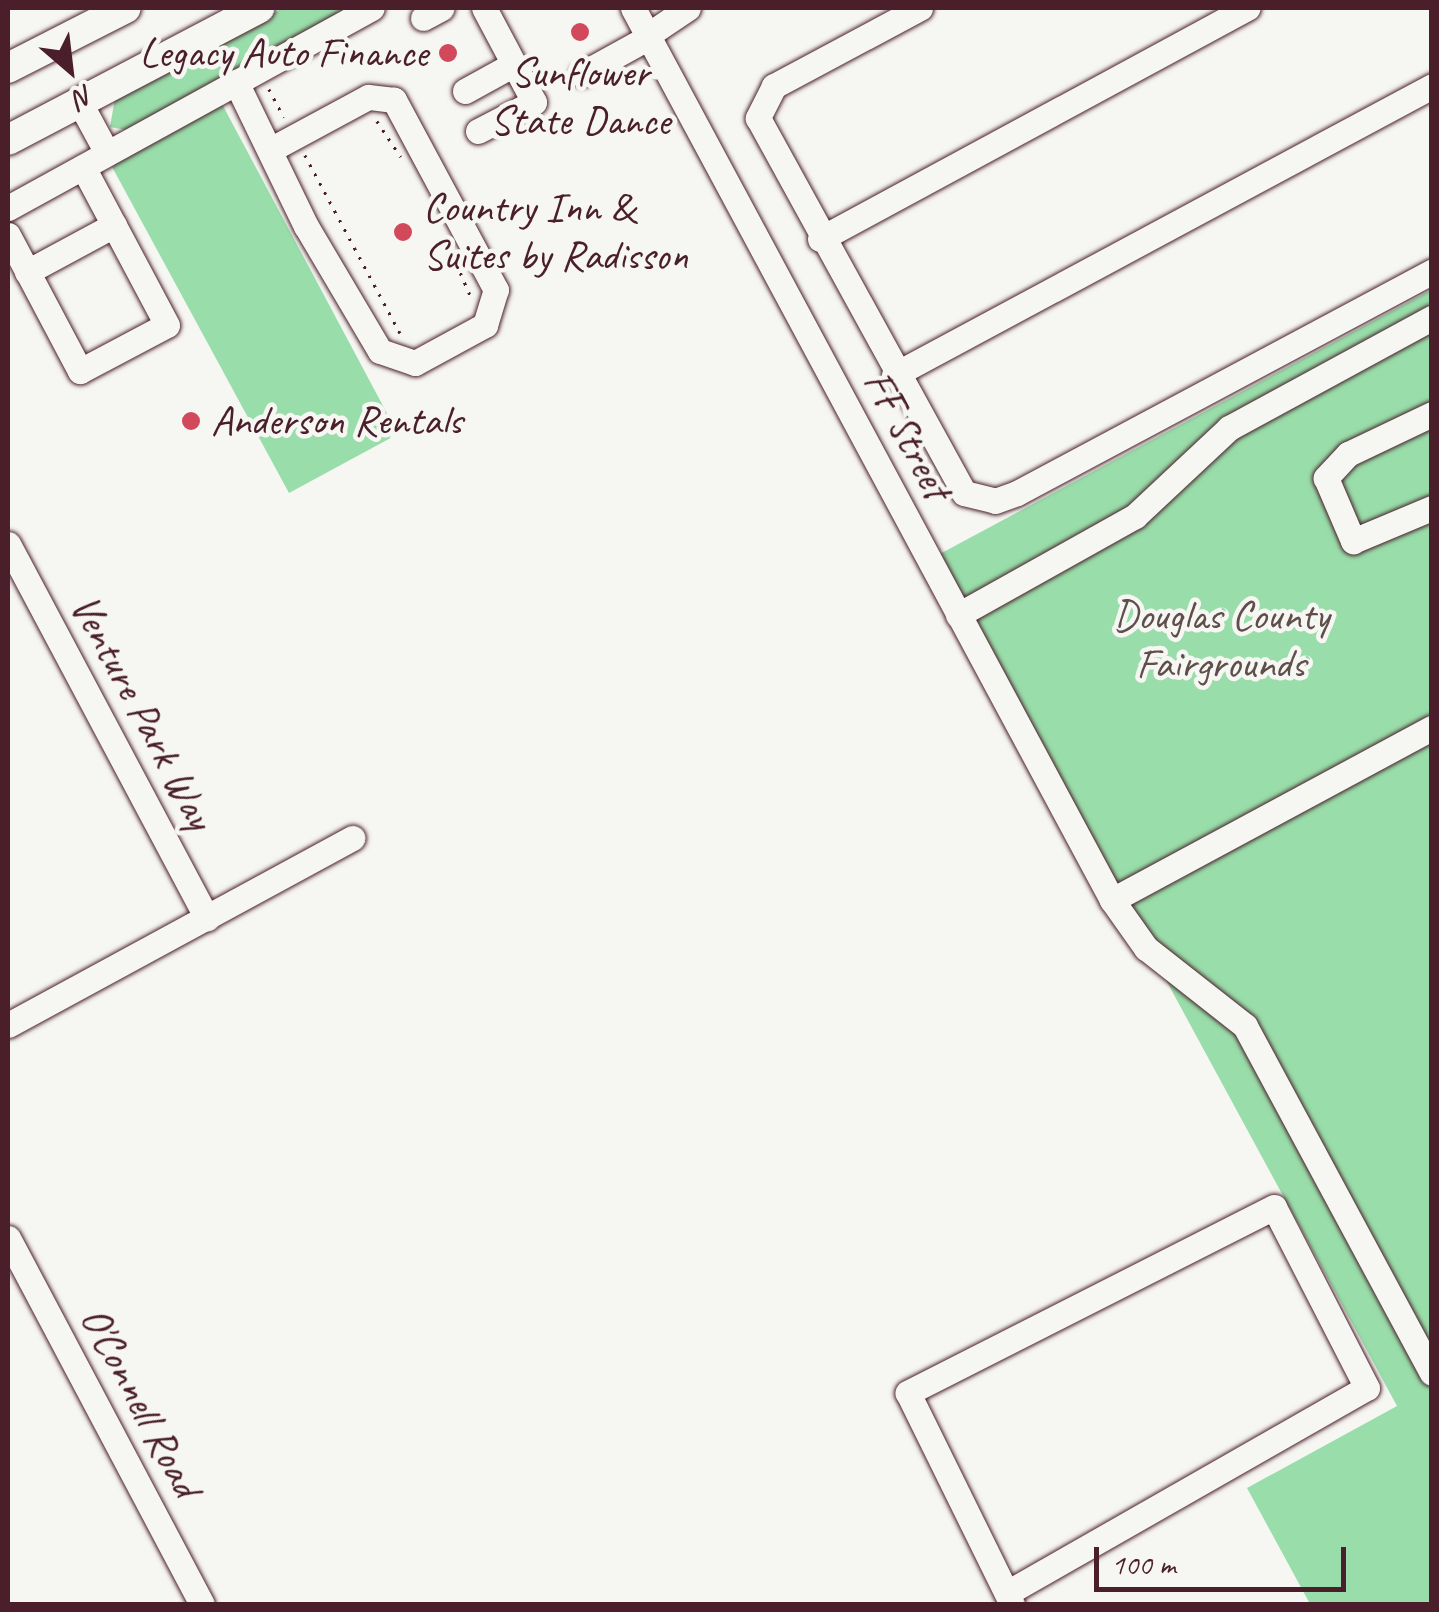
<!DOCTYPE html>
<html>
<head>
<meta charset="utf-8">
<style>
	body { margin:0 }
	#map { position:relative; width:1439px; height:1612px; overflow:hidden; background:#f6f6f2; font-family:Caveat,sans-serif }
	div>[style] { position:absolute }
	.green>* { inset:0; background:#99deaa }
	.path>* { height:2.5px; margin-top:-1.25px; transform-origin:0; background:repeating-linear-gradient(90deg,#4a1f2b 0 2.5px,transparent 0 10.5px) }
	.roads { filter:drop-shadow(0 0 2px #4a1f2b) drop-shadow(0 0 2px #4a1f2b) }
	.minor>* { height:25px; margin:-12.5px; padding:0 12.5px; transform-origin:12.5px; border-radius:12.5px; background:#f6f6f2 }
	.major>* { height:30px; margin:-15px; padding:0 15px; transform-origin:15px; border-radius:15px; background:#f6f6f2 }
	.dots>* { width:28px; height:28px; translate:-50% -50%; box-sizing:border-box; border:5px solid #f6f6f2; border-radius:50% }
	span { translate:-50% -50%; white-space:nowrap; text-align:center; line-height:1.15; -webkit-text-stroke:9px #f6f6f2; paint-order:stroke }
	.poi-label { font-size:42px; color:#4a1f2b }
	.right { translate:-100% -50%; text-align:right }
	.left { translate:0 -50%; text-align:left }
	.street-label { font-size:42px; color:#4a1f2b }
	.park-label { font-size:42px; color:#5e4f4b }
	.frame { position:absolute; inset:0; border:10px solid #4a1f2b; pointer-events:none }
	.north { position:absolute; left:20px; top:20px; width:100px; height:100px; -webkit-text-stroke:8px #f6f6f2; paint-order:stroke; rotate:152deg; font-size:28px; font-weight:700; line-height:40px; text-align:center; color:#4a1f2b }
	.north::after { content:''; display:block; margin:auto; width:35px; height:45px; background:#4a1f2b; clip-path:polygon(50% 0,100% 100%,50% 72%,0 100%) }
	.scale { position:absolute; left:1094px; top:1547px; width:252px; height:45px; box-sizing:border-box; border:5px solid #4a1f2b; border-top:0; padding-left:12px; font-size:30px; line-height:35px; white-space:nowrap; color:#4a1f2b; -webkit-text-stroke:8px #f6f6f2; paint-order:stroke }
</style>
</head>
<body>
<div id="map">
	<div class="green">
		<div style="clip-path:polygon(283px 8px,349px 8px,127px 130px,110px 127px,115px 98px)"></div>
		<div style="clip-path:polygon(221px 102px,398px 434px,289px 493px,111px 165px)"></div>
		<div style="clip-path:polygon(1431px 290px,1431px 1604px,1310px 1604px,1247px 1488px,1397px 1406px,936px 556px)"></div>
	</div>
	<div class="path">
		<div style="left:269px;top:89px;width:32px;rotate:62deg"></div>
		<div style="left:377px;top:121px;width:43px;rotate:56.3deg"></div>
		<div style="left:305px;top:155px;width:202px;rotate:61.9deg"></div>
		<div style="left:448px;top:244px;width:58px;rotate:66.5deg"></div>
	</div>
	<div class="roads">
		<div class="minor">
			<div style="left:633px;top:8px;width:1012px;rotate:61.76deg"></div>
			<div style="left:1112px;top:900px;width:59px;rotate:54.7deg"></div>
			<div style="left:1146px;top:948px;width:126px;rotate:38.2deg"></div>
			<div style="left:1245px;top:1026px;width:394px;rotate:61.7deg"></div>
			<div style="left:920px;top:8px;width:166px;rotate:151.9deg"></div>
			<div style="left:774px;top:86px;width:36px;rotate:117deg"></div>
			<div style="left:758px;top:118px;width:428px;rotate:61.2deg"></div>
			<div style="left:964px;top:493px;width:32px;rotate:14deg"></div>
			<div style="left:995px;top:501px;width:23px;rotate:-20deg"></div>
			<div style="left:1017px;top:493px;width:471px;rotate:-28.1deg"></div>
			<div style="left:423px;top:18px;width:21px;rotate:-28deg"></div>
			<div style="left:648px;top:35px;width:48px;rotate:-34deg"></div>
			<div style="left:582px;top:74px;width:77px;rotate:-28.9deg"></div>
			<div style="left:236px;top:82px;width:160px;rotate:64.1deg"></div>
			<div style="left:306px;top:226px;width:145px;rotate:59.4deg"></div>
			<div style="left:380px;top:351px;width:37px;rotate:19deg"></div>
			<div style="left:415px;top:363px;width:80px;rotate:-28.5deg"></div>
			<div style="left:485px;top:325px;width:37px;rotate:-73deg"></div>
			<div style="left:496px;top:290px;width:216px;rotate:-118.2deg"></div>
			<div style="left:394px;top:100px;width:26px;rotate:-173deg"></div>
			<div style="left:368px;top:97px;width:109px;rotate:151.6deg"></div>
			<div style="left:465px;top:91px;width:56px;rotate:-28.9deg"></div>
			<div style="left:80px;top:103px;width:57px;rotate:61.6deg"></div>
			<div style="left:478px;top:131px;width:63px;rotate:-27.4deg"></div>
			<div style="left:534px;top:102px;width:106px;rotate:-118deg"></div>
			<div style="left:8px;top:208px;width:415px;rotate:-28.8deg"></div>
			<div style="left:8px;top:235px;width:154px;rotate:62.1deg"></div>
			<div style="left:80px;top:371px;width:98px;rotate:-27.9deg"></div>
			<div style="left:167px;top:325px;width:179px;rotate:-118deg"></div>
			<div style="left:820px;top:239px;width:486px;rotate:-28.4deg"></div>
			<div style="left:27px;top:272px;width:99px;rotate:-28.4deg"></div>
			<div style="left:894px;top:375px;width:611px;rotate:-28.24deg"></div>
			<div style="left:1432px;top:414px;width:93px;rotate:154.5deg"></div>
			<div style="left:1348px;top:454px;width:33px;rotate:133deg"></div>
			<div style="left:1326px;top:478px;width:69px;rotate:66.8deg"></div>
			<div style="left:1353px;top:541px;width:86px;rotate:-22.7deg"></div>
			<div style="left:8px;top:544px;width:424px;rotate:62deg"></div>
			<div style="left:958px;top:615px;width:203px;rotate:-29.2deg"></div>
			<div style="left:1135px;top:516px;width:129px;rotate:-43.1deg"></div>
			<div style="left:1229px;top:428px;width:231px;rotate:-28.5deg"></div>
			<div style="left:1112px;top:900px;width:363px;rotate:-28.3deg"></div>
			<div style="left:8px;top:1025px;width:392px;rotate:-28.5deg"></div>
			<div style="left:8px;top:1238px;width:414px;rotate:62.1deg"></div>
			<div style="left:1007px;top:1593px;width:414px;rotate:-29.7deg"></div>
			<div style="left:1367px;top:1388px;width:203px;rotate:-117.2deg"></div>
			<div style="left:1274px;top:1207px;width:411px;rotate:153.1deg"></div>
			<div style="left:908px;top:1393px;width:235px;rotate:63.8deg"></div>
		</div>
		<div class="major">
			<div style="left:8px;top:68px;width:132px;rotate:-27deg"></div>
			<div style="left:8px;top:140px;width:284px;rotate:-27.7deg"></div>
		</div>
	</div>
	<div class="dots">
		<div style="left:580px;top:32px;background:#d1495b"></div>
		<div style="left:448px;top:53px;background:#d1495b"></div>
		<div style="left:403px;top:232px;background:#d1495b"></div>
		<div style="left:191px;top:421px;background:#d1495b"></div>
	</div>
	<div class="poi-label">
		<span class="right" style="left:428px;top:53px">Legacy Auto Finance</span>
		<span style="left:580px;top:97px">Sunflower<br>State Dance</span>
		<span class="left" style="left:423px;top:232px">Country Inn &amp;<br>Suites by Radisson</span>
		<span class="left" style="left:211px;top:421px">Anderson Rentals</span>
	</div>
	<div class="street-label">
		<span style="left:907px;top:435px;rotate:62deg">FF Street</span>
		<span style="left:142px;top:712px;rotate:62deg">Venture Park Way</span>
		<span style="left:140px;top:1402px;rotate:62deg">O'Connell Road</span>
	</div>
	<div class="park-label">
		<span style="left:1221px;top:640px">Douglas County<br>Fairgrounds</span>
	</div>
	<div class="frame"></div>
	<div class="north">N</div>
	<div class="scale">100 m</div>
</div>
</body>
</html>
